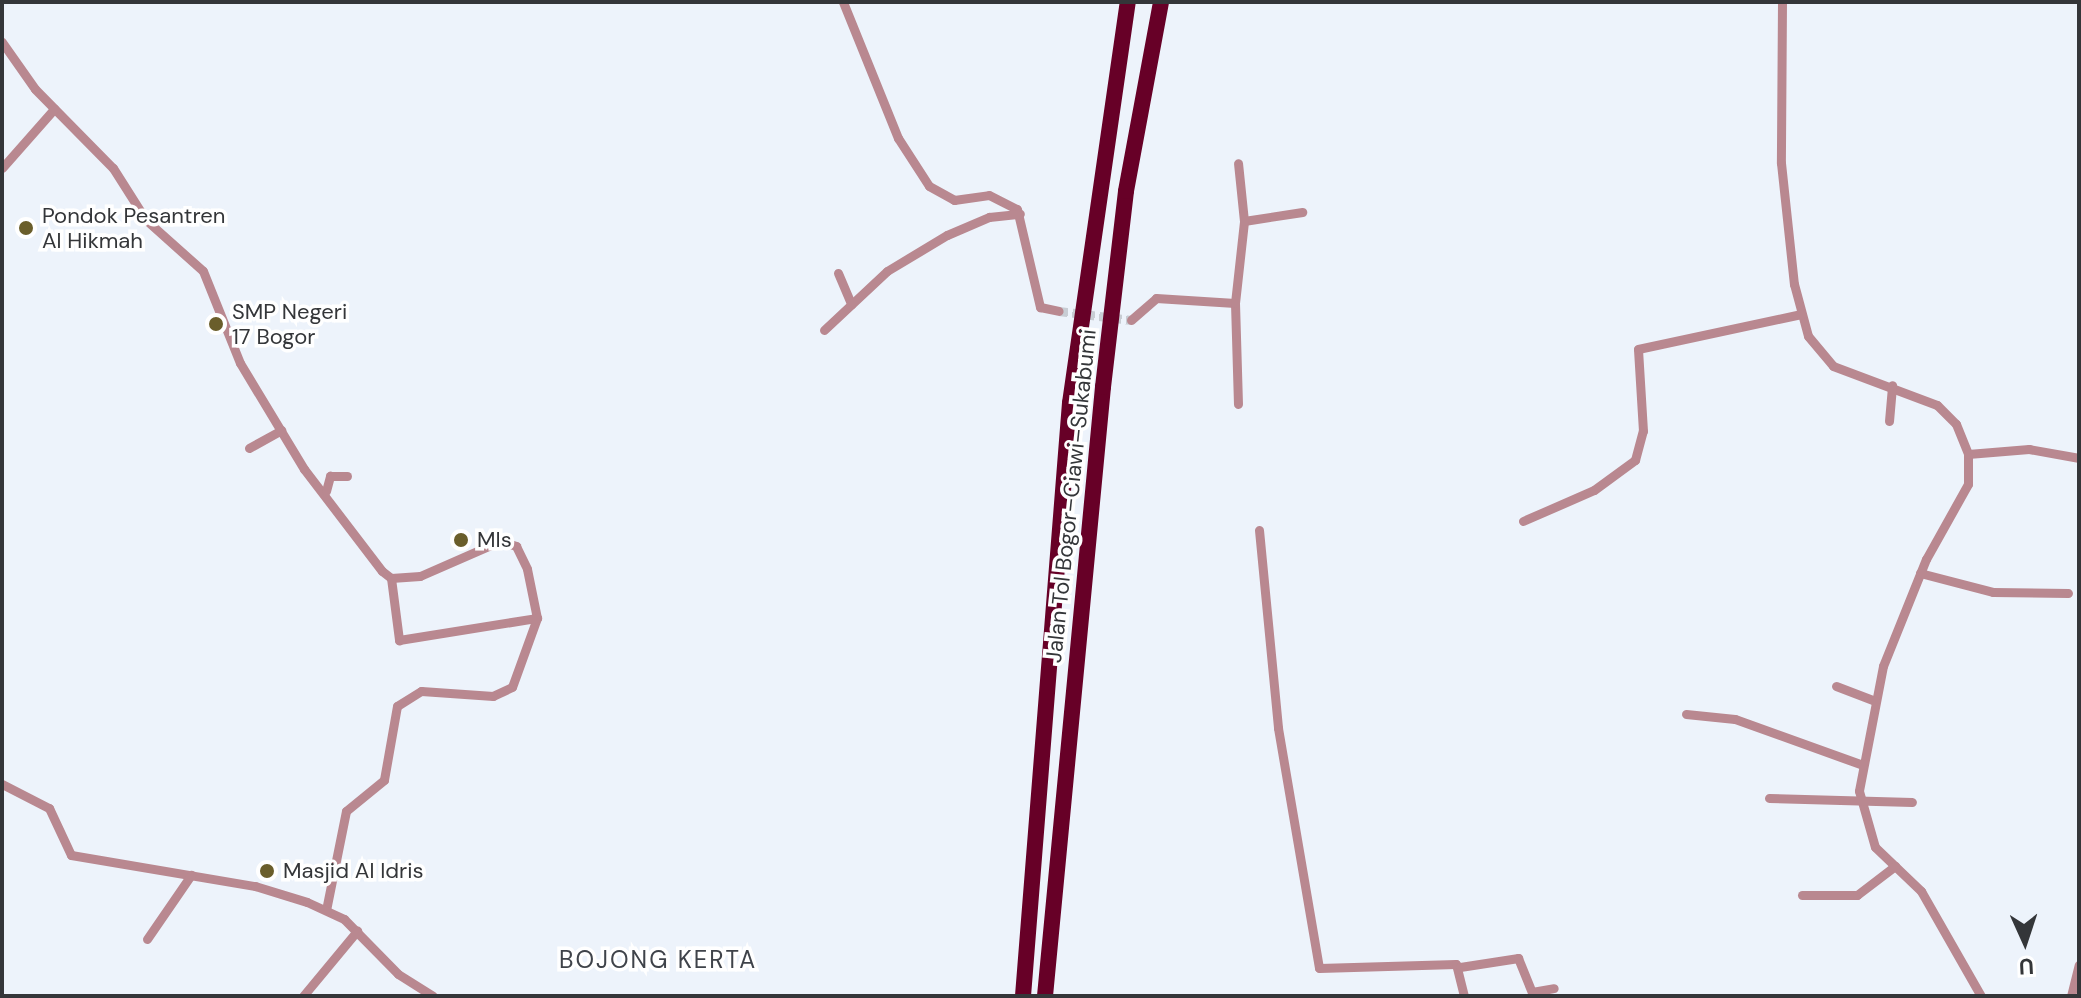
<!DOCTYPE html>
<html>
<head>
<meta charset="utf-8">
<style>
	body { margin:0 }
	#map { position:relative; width:2081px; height:998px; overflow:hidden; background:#edf3fb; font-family:"DM Sans",sans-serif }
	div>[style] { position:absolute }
	.street-tunnel>* { height:9px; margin-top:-4.5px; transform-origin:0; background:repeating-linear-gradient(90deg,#c8cdd4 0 9px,transparent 0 13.5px) }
	.street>* { height:9px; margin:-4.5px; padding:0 4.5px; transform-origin:4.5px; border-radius:4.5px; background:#b98890 }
	.highway>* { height:16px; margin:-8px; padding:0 8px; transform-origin:8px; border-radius:8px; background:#670027 }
	.dots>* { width:22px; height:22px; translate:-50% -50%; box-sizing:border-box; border:4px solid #fff; border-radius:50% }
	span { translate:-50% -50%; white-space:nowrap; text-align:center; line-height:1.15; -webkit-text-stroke:7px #fff; paint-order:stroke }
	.poi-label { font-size:22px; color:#343639 }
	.left { translate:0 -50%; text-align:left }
	.street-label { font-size:22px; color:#343639 }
	.neighbourhood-label { font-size:24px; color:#3f434a; letter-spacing:2px }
	.frame { position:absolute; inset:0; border:4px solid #343639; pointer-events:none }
	.north { position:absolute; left:1985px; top:902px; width:80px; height:80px; -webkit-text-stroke:6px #fff; paint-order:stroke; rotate:177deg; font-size:22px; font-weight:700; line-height:32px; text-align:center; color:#343639 }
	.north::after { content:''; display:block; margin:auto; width:28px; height:36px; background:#343639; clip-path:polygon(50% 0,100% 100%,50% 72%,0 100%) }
</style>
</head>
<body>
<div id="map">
	<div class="street-tunnel">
		<div style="left:1059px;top:311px;width:73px;rotate:7.1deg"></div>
	</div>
	<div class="street">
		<div style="left:843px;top:2px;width:147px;rotate:68deg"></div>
		<div style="left:898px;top:138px;width:57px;rotate:57.1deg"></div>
		<div style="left:929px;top:186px;width:29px;rotate:29deg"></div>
		<div style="left:954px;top:200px;width:35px;rotate:-8deg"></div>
		<div style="left:989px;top:195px;width:31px;rotate:27deg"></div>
		<div style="left:1017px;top:209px;width:101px;rotate:76.8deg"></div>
		<div style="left:1040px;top:307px;width:19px;rotate:12deg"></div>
		<div style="left:1782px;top:2px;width:161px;rotate:90.4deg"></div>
		<div style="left:1781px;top:163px;width:122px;rotate:83.9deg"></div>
		<div style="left:1794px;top:284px;width:54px;rotate:74.9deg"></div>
		<div style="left:1808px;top:336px;width:39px;rotate:50deg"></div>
		<div style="left:1833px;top:366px;width:111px;rotate:20.6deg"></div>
		<div style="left:1937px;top:405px;width:27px;rotate:45deg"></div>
		<div style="left:1956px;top:424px;width:32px;rotate:68deg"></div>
		<div style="left:1968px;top:454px;width:30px;rotate:90deg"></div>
		<div style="left:1968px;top:484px;width:86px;rotate:119.2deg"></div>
		<div style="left:1926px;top:559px;width:115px;rotate:111.9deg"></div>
		<div style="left:1883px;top:666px;width:127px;rotate:100.9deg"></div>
		<div style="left:1859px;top:791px;width:58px;rotate:74.1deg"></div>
		<div style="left:1875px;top:847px;width:64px;rotate:43.7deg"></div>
		<div style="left:1921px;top:891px;width:121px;rotate:60.3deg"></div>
		<div style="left:2px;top:42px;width:57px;rotate:54.9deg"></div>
		<div style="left:35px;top:89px;width:111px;rotate:45.4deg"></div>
		<div style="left:113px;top:168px;width:62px;rotate:57.6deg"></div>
		<div style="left:146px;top:220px;width:76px;rotate:41.8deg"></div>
		<div style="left:203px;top:271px;width:99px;rotate:68.1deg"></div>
		<div style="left:240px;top:363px;width:124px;rotate:58.9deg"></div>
		<div style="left:304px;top:469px;width:128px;rotate:52.6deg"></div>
		<div style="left:382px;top:571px;width:11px;rotate:38deg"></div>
		<div style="left:391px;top:578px;width:29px;rotate:-4deg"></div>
		<div style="left:420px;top:576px;width:87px;rotate:-23.6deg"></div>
		<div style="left:500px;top:541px;width:17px;rotate:17deg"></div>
		<div style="left:516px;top:546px;width:25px;rotate:64deg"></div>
		<div style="left:527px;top:569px;width:50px;rotate:78.5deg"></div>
		<div style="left:537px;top:618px;width:73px;rotate:109.9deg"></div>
		<div style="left:512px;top:687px;width:21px;rotate:155deg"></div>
		<div style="left:493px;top:696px;width:72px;rotate:-176deg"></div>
		<div style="left:421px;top:691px;width:28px;rotate:148deg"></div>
		<div style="left:397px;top:706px;width:75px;rotate:100deg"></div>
		<div style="left:384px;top:780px;width:49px;rotate:140.8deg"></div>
		<div style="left:346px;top:811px;width:101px;rotate:101.4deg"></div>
		<div style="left:2px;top:168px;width:79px;rotate:-48.6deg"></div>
		<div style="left:1244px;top:221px;width:59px;rotate:-8.8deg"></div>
		<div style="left:838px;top:273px;width:34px;rotate:67deg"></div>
		<div style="left:1131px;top:320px;width:33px;rotate:-41deg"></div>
		<div style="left:1156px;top:298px;width:79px;rotate:3.6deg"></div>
		<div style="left:824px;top:330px;width:86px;rotate:-43.1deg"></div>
		<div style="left:887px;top:271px;width:70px;rotate:-31deg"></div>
		<div style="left:947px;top:235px;width:46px;rotate:-23.2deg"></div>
		<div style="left:989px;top:217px;width:31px;rotate:-6deg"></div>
		<div style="left:1238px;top:404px;width:101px;rotate:-91.7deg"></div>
		<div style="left:1235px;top:303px;width:82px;rotate:-83.7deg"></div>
		<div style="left:1244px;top:221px;width:58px;rotate:-95.9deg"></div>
		<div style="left:1889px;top:421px;width:36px;rotate:-85deg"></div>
		<div style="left:249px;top:448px;width:37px;rotate:-29deg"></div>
		<div style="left:1968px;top:454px;width:61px;rotate:-4.7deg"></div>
		<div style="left:2029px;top:449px;width:51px;rotate:10.2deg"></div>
		<div style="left:326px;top:491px;width:16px;rotate:-75deg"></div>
		<div style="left:330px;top:476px;width:17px"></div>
		<div style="left:1523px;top:521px;width:77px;rotate:-23.6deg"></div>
		<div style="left:1594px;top:490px;width:51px;rotate:-36.2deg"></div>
		<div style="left:1635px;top:460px;width:30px;rotate:-75deg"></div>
		<div style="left:1643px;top:431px;width:82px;rotate:-93.5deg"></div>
		<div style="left:1638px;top:349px;width:167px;rotate:-12.1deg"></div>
		<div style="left:1259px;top:530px;width:199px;rotate:84.5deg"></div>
		<div style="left:1278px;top:728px;width:243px;rotate:80.3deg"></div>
		<div style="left:1319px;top:968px;width:137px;rotate:-1.7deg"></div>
		<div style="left:1456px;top:964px;width:33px;rotate:76deg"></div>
		<div style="left:1920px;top:573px;width:75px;rotate:14.6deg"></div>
		<div style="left:1993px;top:592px;width:75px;rotate:0.8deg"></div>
		<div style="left:391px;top:578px;width:63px;rotate:82.6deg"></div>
		<div style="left:399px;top:640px;width:140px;rotate:-9.1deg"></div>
		<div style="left:1836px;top:686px;width:42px;rotate:21deg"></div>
		<div style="left:1686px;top:714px;width:49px;rotate:5.8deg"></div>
		<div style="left:1735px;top:719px;width:136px;rotate:19.8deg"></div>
		<div style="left:2px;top:784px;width:53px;rotate:27.1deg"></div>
		<div style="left:49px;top:808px;width:52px;rotate:64.9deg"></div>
		<div style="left:71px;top:855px;width:187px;rotate:9.6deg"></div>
		<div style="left:255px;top:886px;width:54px;rotate:17.1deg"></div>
		<div style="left:307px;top:902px;width:41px;rotate:24.7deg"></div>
		<div style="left:344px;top:919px;width:77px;rotate:45.5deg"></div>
		<div style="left:398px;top:974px;width:41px;rotate:32.2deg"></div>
		<div style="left:1769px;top:798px;width:143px;rotate:1.6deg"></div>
		<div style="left:1802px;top:895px;width:55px"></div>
		<div style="left:1857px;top:895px;width:48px;rotate:-37.3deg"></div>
		<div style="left:147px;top:939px;width:78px;rotate:-55.5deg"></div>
		<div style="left:1460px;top:967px;width:59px;rotate:-8.8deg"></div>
		<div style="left:1518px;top:958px;width:37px;rotate:68deg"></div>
		<div style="left:1532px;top:992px;width:22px;rotate:-10deg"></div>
		<div style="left:303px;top:996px;width:85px;rotate:-50.3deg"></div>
		<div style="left:2071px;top:996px;width:32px;rotate:-76deg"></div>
	</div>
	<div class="highway">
		<div style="left:1023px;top:996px;width:595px;rotate:-85.47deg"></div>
		<div style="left:1070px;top:403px;width:405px;rotate:-81.8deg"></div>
		<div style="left:1045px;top:996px;width:612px;rotate:-84.56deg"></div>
		<div style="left:1103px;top:387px;width:197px;rotate:-83.3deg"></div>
		<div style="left:1126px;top:191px;width:192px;rotate:-79.5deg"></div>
	</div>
	<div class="dots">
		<div style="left:26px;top:228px;background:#6a5e2b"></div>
		<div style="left:216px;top:324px;background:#6a5e2b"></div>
		<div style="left:461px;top:540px;background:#6a5e2b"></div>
		<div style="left:267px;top:871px;background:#6a5e2b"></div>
	</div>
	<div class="poi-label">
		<span class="left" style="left:42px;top:228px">Pondok Pesantren<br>Al Hikmah</span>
		<span class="left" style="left:232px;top:324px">SMP Negeri<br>17 Bogor</span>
		<span class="left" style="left:477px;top:540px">MIs</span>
		<span class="left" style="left:283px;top:871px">Masjid Al Idris</span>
	</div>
	<div class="street-label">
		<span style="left:1071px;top:496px;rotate:-84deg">Jalan Tol Bogor–Ciawi–Sukabumi</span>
	</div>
	<div class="neighbourhood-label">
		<span style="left:658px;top:960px">BOJONG KERTA</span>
	</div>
	<div class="frame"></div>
	<div class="north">U</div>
</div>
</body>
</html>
